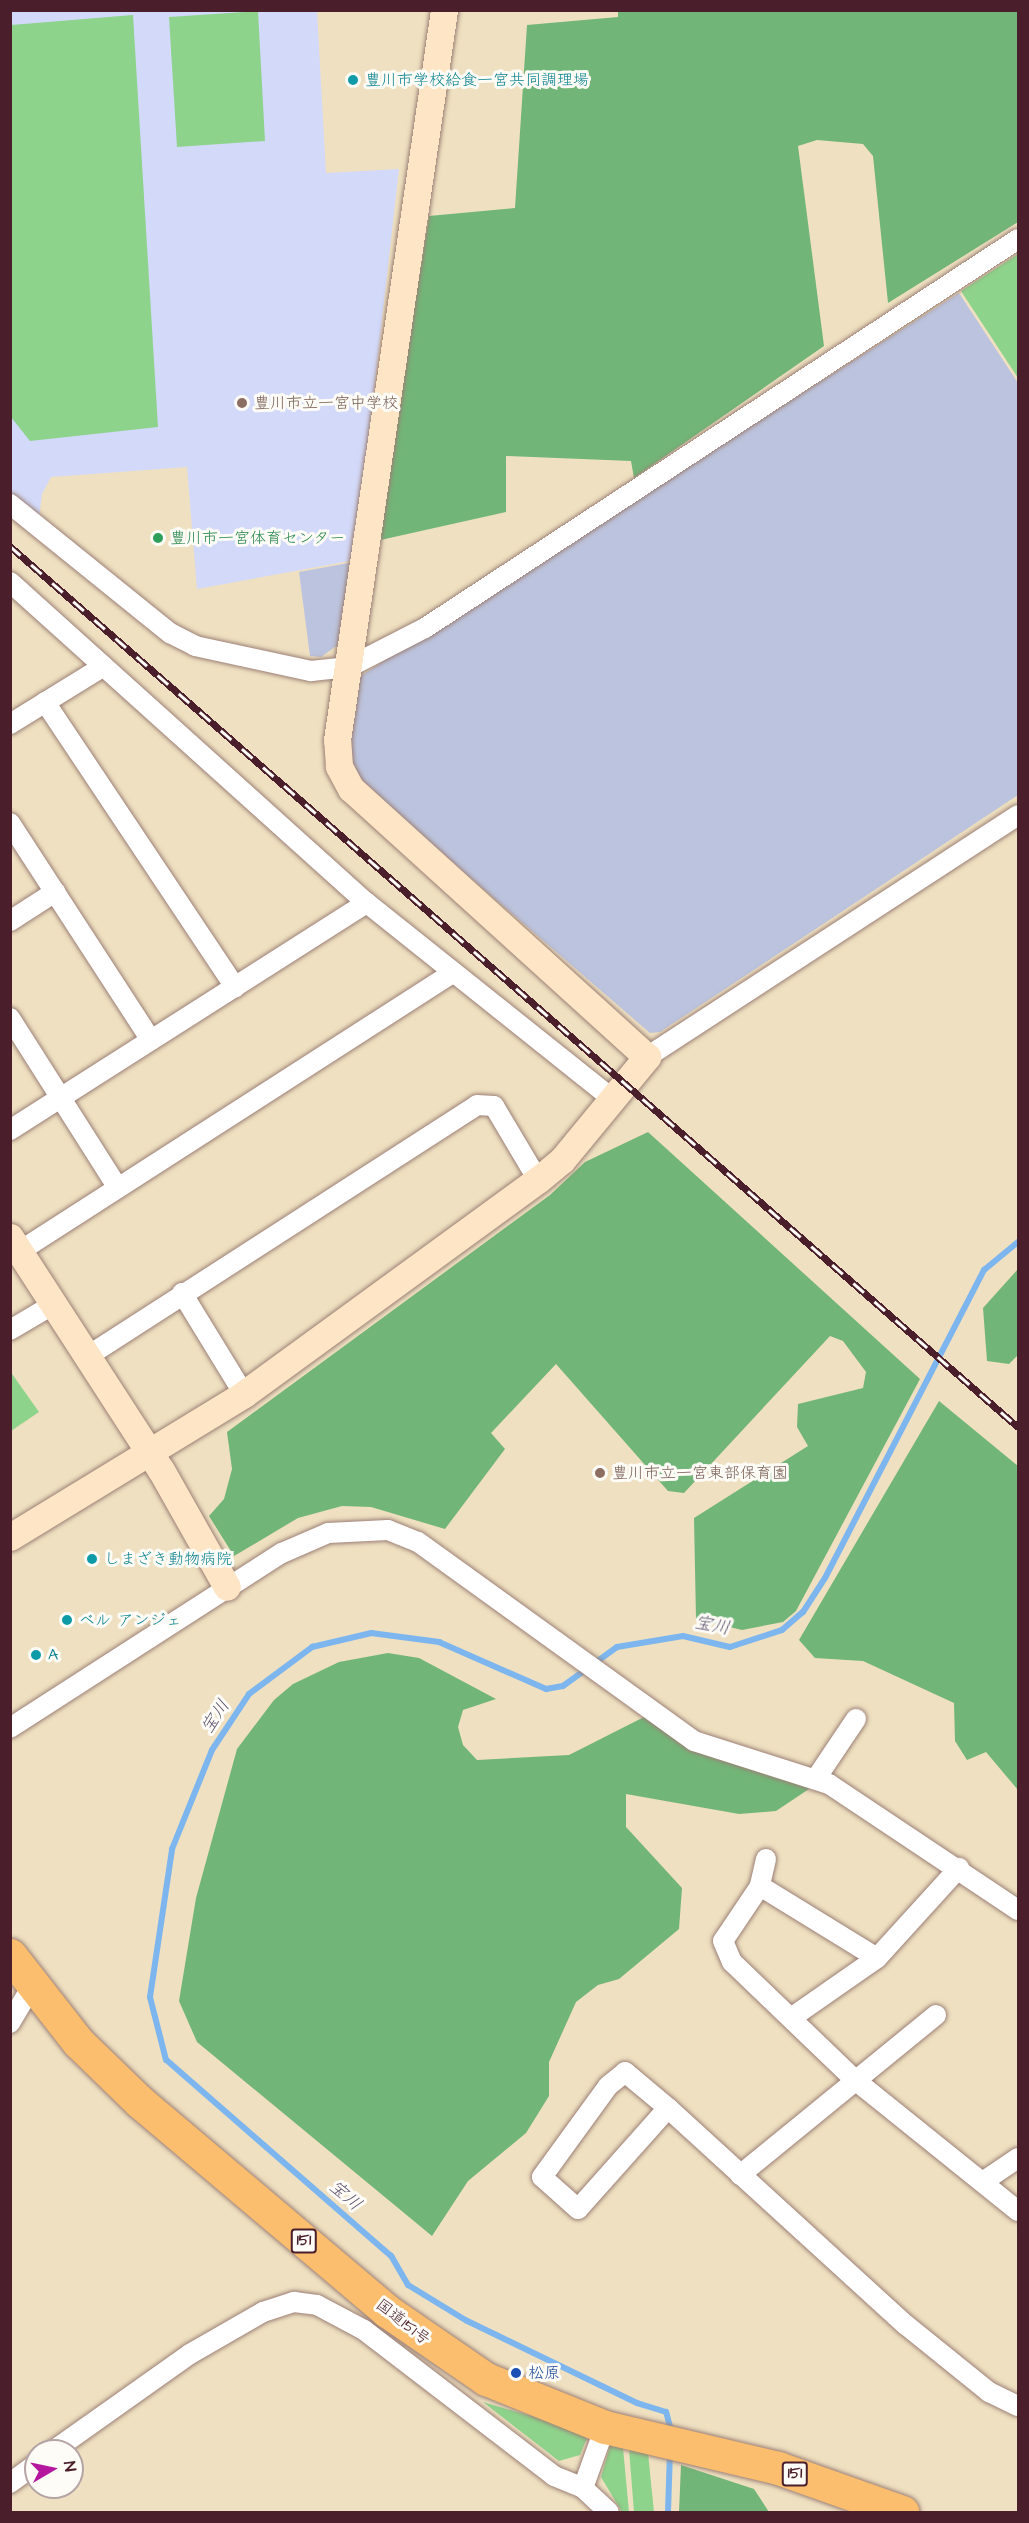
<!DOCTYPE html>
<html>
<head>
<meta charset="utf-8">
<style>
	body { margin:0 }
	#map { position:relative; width:1029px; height:2523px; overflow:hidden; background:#efe0c1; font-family:"Architects Daughter","Klee One",sans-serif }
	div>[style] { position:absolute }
	.built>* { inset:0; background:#d3d9f9 }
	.industrial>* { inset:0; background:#bcc3de }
	.green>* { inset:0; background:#8ed38c }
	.forest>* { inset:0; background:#72b578 }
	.stream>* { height:6px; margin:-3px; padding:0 3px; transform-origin:3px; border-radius:3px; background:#7db6ee }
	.roads { filter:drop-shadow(0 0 2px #9c8076) drop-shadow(0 0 2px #9c8076) }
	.street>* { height:20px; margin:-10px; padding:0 10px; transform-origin:10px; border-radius:10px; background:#fff }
	.secondary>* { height:27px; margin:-13.5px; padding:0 13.5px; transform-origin:13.5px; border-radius:13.5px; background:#fde5c5 }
	.highway>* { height:33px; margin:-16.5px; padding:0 16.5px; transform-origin:16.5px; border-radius:16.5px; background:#fbbe6e }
	.rail>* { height:7px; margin-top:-3.5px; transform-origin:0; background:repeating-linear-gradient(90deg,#fdfcf7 0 14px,#4a1f2b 0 28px); box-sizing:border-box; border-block:2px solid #4a1f2b }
	.dots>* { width:16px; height:16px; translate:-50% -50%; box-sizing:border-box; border:3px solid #fdfcf7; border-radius:50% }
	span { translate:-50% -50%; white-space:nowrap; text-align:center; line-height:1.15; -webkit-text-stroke:6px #fdfcf7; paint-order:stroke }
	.shield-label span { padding:2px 4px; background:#fdfcf7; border:2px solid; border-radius:4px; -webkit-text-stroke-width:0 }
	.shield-label { font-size:15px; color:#4a1f2b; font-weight:700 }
	.culture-label { font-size:16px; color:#0d838f }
	.left { translate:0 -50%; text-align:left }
	.education-label { font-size:16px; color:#785e54 }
	.leisure-label { font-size:16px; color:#27864d }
	.street-label { font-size:16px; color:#4a1f2b }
	.transit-label { font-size:16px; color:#164399 }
	.water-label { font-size:18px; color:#5c546f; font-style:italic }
	.frame { position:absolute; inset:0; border:12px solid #4a1f2b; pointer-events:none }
	.north { position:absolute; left:24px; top:2439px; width:60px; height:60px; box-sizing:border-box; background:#fdfcf7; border:2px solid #b5a4a5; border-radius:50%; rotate:81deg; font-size:16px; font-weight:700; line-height:24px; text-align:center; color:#4a1f2b }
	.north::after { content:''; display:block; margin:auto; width:21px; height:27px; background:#b5179e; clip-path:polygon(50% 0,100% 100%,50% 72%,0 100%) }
</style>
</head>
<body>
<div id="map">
	<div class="built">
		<div style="clip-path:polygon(11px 11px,317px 11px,326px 173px,399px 169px,355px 560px,197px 589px,187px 467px,51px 477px,42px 494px,38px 526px,11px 502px)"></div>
	</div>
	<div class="industrial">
		<div style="clip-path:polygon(959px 293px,1018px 383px,1018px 795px,660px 1032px,650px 1033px,355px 778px,347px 750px,359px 677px)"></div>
		<div style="clip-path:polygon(354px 562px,339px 644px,321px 657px,310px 656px,299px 572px)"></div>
	</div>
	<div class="green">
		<div style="clip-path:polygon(258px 11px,265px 141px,177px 147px,169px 17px)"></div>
		<div style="clip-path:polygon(133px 15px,158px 427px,30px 441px,10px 416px,11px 25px)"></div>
		<div style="clip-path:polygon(1018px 254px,1018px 378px,961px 291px)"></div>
		<div style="clip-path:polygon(10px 1371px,39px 1412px,11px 1431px,10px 1431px)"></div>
		<div style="clip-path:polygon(483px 2402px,589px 2433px,580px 2455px,559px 2461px)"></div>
		<div style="clip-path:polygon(611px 2443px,623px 2448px,629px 2512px,622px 2512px,601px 2477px)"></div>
		<div style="clip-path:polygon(629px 2449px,648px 2453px,654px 2512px,634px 2512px)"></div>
	</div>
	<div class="forest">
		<div style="clip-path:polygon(618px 10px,1018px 11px,1018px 222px,888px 303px,873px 156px,863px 144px,817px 140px,798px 146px,824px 346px,634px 478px,631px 461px,506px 456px,506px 512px,376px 541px,429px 216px,515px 208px,527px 25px,618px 17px)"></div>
		<div style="clip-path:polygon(648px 1132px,920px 1379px,796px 1611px,783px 1622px,742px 1630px,696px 1619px,694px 1518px,808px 1446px,797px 1427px,798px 1404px,863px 1388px,866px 1372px,843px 1341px,830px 1336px,684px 1493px,668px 1491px,556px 1364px,491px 1433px,505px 1449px,445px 1529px,371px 1507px,342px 1506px,298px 1518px,234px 1556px,209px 1516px,224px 1499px,232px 1469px,227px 1432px,550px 1195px,585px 1162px)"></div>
		<div style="clip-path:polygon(1018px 1269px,1018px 1355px,1009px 1364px,987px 1361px,983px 1308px)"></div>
		<div style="clip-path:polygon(939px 1401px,1018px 1466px,1018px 1790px,986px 1752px,967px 1760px,955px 1741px,954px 1703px,863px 1661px,815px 1658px,799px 1640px)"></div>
		<div style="clip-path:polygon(388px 1653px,419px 1658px,496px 1699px,463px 1710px,458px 1727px,463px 1745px,477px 1760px,569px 1755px,646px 1716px,812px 1787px,776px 1811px,739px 1814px,626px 1794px,626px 1827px,682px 1888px,679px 1929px,619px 1979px,598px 1985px,576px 2002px,549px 2062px,549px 2096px,526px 2133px,468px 2181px,432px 2236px,197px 2042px,179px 2001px,196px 1898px,237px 1749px,274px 1700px,293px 1684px,339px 1662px)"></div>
		<div style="clip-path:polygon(681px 2465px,754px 2489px,769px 2512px,679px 2512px)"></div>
	</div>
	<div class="stream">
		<div style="left:672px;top:2434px;width:23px;rotate:-105deg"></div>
		<div style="left:666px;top:2412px;width:30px;rotate:-163deg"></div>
		<div style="left:637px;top:2403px;width:189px;rotate:-154.2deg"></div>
		<div style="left:467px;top:2321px;width:69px;rotate:-148.6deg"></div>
		<div style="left:408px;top:2285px;width:34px;rotate:-120deg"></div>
		<div style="left:391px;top:2256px;width:298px;rotate:-138.9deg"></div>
		<div style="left:166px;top:2060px;width:65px;rotate:-104.3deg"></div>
		<div style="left:150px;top:1997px;width:150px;rotate:-81.5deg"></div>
		<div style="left:172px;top:1849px;width:107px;rotate:-68deg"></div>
		<div style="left:212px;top:1750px;width:67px;rotate:-56.5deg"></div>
		<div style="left:249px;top:1694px;width:79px;rotate:-36.7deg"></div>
		<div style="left:312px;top:1647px;width:61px;rotate:-13.3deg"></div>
		<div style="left:371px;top:1633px;width:69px;rotate:7.5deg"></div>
		<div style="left:439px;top:1642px;width:117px;rotate:23.7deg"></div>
		<div style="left:546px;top:1689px;width:17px;rotate:-10deg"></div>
		<div style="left:563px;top:1686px;width:67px;rotate:-35.8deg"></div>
		<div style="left:617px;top:1647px;width:67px;rotate:-9.5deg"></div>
		<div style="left:683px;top:1636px;width:48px;rotate:13.2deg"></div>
		<div style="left:730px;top:1647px;width:55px;rotate:-18.1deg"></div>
		<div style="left:782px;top:1630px;width:28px;rotate:-41deg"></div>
		<div style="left:803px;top:1612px;width:40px;rotate:-57.1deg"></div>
		<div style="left:825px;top:1578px;width:347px;rotate:-62.7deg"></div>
		<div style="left:984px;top:1270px;width:44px;rotate:-39.5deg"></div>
		<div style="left:668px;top:2512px;width:59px;rotate:-88.1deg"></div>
	</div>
	<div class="roads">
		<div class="street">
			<div style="left:10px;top:504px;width:206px;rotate:38.9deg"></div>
			<div style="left:170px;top:633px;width:28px;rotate:27deg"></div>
			<div style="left:195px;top:646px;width:119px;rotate:12.2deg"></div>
			<div style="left:311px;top:671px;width:38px;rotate:-6deg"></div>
			<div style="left:349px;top:667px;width:85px;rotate:-27.2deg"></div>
			<div style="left:425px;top:628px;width:709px;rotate:-33.26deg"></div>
			<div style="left:10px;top:582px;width:480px;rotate:42deg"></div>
			<div style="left:367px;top:903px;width:316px;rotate:38.6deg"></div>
			<div style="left:45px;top:702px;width:343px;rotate:56.3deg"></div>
			<div style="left:10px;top:724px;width:110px;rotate:-31.7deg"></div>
			<div style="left:10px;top:823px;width:259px;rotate:57deg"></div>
			<div style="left:10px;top:921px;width:54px;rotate:-32.8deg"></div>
			<div style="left:10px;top:1018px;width:201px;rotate:57.6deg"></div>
			<div style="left:647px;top:1057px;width:443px;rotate:-33.1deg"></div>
			<div style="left:10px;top:1130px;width:423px;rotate:-32.5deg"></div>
			<div style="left:20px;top:1251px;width:512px;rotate:-32.73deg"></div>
			<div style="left:182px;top:1293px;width:119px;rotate:58.5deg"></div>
			<div style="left:10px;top:1330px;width:51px;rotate:-30.6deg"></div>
			<div style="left:88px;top:1356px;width:463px;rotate:-32.8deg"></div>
			<div style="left:477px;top:1105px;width:17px;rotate:3deg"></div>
			<div style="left:494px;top:1106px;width:86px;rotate:59.3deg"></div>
			<div style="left:10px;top:1728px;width:323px;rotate:-32.8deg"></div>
			<div style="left:282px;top:1553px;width:50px;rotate:-23.5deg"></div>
			<div style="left:328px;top:1533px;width:60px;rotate:-2.9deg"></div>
			<div style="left:388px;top:1530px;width:32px;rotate:22deg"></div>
			<div style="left:418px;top:1542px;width:340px;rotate:35.8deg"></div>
			<div style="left:694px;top:1741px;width:142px;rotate:17.7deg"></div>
			<div style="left:829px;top:1784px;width:227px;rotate:33.7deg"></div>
			<div style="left:817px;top:1777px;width:70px;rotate:-56.1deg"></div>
			<div style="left:766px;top:1859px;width:28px;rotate:103deg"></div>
			<div style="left:760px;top:1886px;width:66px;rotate:123.9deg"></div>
			<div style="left:723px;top:1941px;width:23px;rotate:67deg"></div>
			<div style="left:732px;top:1962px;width:170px;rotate:43.8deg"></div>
			<div style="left:855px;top:2080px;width:209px;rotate:38.8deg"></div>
			<div style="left:760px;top:1886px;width:137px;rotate:31.6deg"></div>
			<div style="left:791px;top:2018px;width:105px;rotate:-34.9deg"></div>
			<div style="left:877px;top:1958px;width:122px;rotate:-47.7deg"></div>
			<div style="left:10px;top:2023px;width:43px;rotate:-59.3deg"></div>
			<div style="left:668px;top:2108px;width:135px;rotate:131.7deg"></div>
			<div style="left:578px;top:2209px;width:48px;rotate:-138.4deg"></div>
			<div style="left:542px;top:2177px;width:112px;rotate:-54deg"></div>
			<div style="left:608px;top:2086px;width:22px;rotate:-39deg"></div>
			<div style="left:625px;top:2072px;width:56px;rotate:39.9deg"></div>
			<div style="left:668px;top:2108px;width:322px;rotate:42.4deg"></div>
			<div style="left:906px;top:2325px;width:107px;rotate:38.9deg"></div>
			<div style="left:989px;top:2392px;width:32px;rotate:26deg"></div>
			<div style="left:740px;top:2175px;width:253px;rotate:-39.2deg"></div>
			<div style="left:984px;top:2181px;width:41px;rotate:-34.1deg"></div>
			<div style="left:53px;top:2451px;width:168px;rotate:-35.3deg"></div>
			<div style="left:190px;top:2354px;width:84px;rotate:-29.9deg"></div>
			<div style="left:263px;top:2312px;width:33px;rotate:-18deg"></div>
			<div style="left:294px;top:2302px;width:23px;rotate:7deg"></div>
			<div style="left:317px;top:2305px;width:53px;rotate:28deg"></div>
			<div style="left:364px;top:2330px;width:240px;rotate:37.5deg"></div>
			<div style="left:554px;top:2476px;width:31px;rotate:22deg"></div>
			<div style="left:583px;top:2488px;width:35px;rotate:43deg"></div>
			<div style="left:10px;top:2483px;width:32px;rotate:-36deg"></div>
			<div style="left:583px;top:2488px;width:65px;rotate:-70.2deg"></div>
		</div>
		<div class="secondary">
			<div style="left:10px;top:1237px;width:278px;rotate:57.1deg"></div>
			<div style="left:161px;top:1470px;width:134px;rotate:60.6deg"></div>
			<div style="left:10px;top:1537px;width:274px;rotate:-31.4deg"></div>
			<div style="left:244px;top:1394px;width:364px;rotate:-36.1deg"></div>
			<div style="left:538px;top:1180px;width:31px;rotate:-40deg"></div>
			<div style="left:562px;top:1160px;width:134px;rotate:-50.5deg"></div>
			<div style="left:647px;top:1057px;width:399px;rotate:-137.8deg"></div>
			<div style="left:351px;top:789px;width:26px;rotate:-118deg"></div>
			<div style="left:339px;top:766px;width:26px;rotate:-94deg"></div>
			<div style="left:337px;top:740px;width:738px;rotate:-81.66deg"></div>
		</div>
		<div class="highway">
			<div style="left:10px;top:1955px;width:110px;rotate:52deg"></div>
			<div style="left:78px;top:2042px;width:86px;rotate:44.1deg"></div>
			<div style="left:140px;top:2102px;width:324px;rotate:40.2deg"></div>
			<div style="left:387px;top:2311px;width:120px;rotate:34.5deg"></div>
			<div style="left:486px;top:2379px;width:128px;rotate:22deg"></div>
			<div style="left:605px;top:2427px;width:178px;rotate:13.3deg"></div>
			<div style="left:778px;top:2468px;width:132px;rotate:19.5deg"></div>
		</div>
	</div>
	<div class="rail">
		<div style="left:10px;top:546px;width:1339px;rotate:41.15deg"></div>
	</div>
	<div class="dots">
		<div style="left:353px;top:80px;background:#0f9aa8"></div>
		<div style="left:242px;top:403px;background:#8d6e63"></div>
		<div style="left:158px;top:538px;background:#2e9e5b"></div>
		<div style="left:600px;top:1473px;background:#8d6e63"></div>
		<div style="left:92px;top:1559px;background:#0f9aa8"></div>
		<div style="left:67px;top:1620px;background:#0f9aa8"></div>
		<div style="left:36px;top:1655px;background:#0f9aa8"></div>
		<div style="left:516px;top:2373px;background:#1a4fb4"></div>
	</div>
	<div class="shield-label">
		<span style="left:304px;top:2241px">151</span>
		<span style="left:795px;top:2474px">151</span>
	</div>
	<div class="culture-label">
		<span class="left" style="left:365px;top:80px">豊川市学校給食一宮共同調理場</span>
		<span class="left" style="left:104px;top:1559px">しまざき動物病院</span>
		<span class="left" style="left:79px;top:1620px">ベル アンジェ</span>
		<span class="left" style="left:48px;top:1655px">A</span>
	</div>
	<div class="education-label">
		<span class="left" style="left:254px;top:403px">豊川市立一宮中学校</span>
		<span class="left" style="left:612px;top:1473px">豊川市立一宮東部保育園</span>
	</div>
	<div class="leisure-label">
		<span class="left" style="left:170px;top:538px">豊川市一宮体育センター</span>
	</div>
	<div class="street-label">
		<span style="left:403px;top:2322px;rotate:38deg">国道151号</span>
	</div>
	<div class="transit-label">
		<span class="left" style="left:528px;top:2373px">松原</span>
	</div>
	<div class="water-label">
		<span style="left:712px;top:1626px;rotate:11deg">宝川</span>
		<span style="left:216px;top:1717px;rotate:-56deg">宝川</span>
		<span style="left:345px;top:2196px;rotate:41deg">宝川</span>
	</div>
	<div class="frame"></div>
	<div class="north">N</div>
</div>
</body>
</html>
